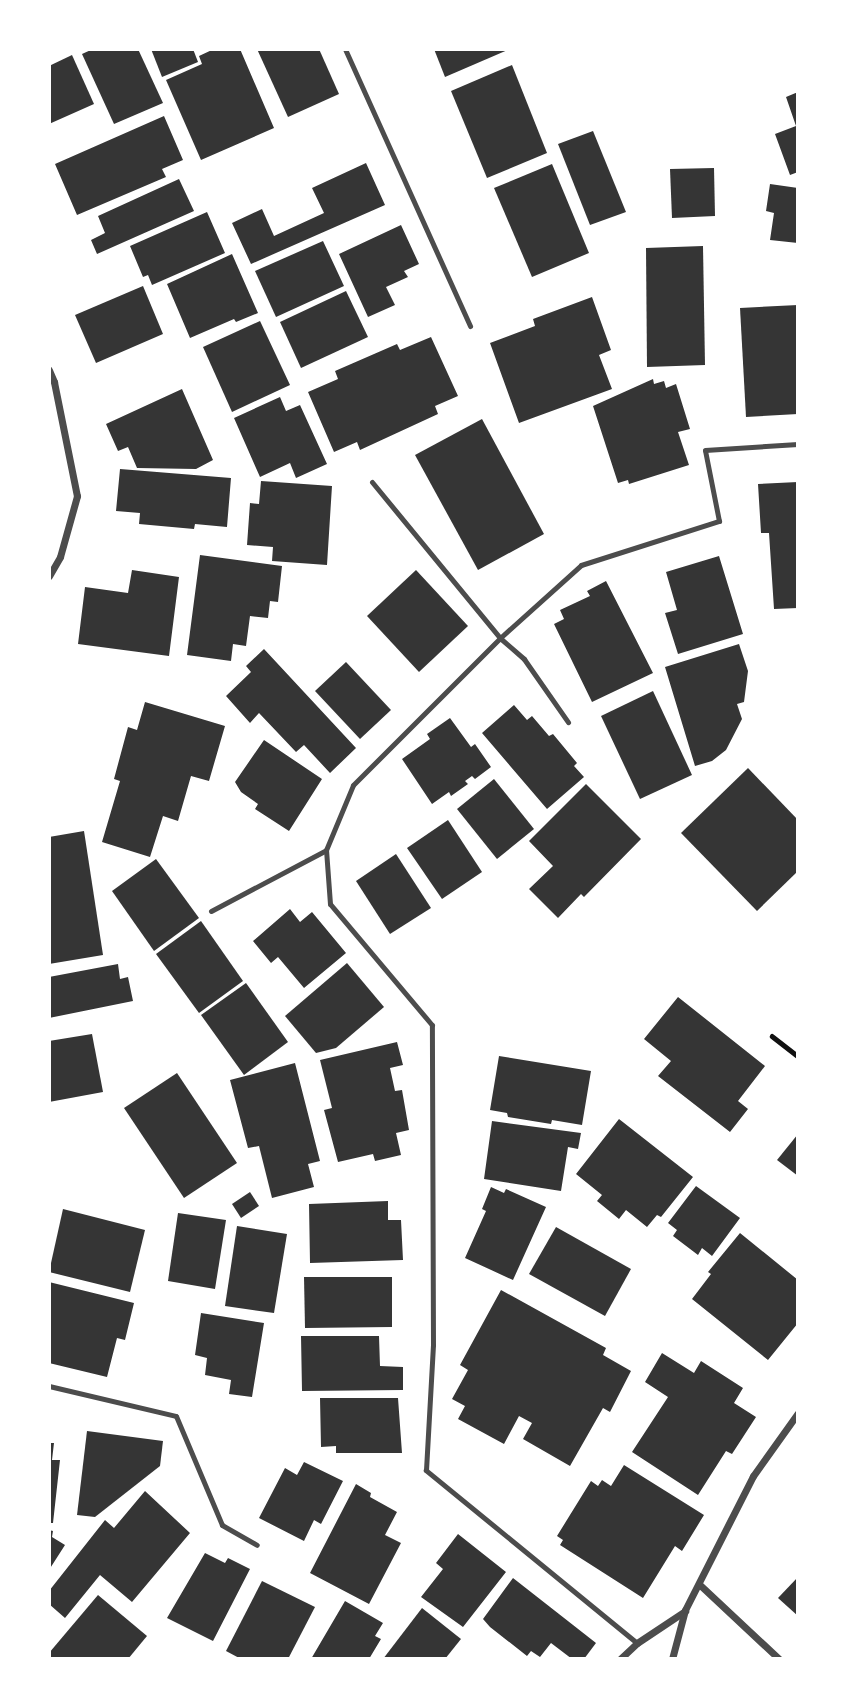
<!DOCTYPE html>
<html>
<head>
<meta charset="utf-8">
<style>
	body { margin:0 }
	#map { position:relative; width:847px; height:1708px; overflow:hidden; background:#fff; font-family:Lato,sans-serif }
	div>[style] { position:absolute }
	.building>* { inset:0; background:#353535 }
	.path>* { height:4.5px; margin:-2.25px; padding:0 2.25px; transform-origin:2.25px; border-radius:2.25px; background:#111 }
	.service>* { height:5px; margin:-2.5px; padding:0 2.5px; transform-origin:2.5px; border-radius:2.5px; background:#4c4c4c }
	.minor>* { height:7px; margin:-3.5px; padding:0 3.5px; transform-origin:3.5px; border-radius:3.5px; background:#4c4c4c }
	span { translate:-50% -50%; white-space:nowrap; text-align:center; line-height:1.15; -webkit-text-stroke:6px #fff; paint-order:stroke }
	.frame { position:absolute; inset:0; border:51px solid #fff; pointer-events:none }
</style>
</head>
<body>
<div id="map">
	<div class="building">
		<div style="clip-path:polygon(93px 49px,138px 49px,163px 103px,114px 124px,82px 54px)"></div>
		<div style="clip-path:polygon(151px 49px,193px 49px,198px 62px,162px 77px)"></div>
		<div style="clip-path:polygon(214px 49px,240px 49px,274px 128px,201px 160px,166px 80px,202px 64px,199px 56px)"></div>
		<div style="clip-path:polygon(257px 49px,319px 49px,339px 94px,288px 117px)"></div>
		<div style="clip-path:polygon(434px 49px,510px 49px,445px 77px)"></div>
		<div style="clip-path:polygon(72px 55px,94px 104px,49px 124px,49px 66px)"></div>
		<div style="clip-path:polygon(512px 65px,547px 153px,487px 178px,451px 91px)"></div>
		<div style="clip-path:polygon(798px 92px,798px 172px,790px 175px,775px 134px,796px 126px,786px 97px)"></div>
		<div style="clip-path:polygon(164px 116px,183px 160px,162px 169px,166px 177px,77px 215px,55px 164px)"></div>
		<div style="clip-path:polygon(593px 131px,626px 212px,590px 225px,558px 144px)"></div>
		<div style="clip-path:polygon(366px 163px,385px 205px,251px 264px,232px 223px,262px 209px,274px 236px,324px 213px,312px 188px)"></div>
		<div style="clip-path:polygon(552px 164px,589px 253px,532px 277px,494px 188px)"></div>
		<div style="clip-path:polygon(714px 168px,715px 216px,672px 218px,670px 169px)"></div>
		<div style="clip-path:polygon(179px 179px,194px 211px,97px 254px,91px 240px,105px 233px,98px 216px)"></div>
		<div style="clip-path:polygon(770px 184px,798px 188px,798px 243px,770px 240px,774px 213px,766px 211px)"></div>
		<div style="clip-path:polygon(207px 212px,225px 253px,152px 285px,148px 275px,143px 277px,130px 246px)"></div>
		<div style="clip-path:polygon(401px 225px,419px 264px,404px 271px,408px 277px,386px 287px,395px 305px,368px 317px,339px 254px)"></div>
		<div style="clip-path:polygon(323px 241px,344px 286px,276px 317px,255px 271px)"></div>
		<div style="clip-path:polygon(703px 246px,705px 365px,647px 367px,646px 248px)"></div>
		<div style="clip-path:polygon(232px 254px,258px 313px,236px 322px,234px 319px,190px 338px,167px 284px)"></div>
		<div style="clip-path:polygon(143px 286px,163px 334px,96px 363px,75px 315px)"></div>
		<div style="clip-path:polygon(346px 291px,368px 337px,301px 368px,280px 322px)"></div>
		<div style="clip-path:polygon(592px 297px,611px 350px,599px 355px,612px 389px,519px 423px,490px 343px,535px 326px,533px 319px)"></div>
		<div style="clip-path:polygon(798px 305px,798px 414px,746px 417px,740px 308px)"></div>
		<div style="clip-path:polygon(260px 321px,290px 385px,232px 412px,203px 347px)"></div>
		<div style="clip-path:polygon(431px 337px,458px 396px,435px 406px,438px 414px,360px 450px,357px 442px,334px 452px,308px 392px,338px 379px,335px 371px,397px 344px,400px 350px)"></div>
		<div style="clip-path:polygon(653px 379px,654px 384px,664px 381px,666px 388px,676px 384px,690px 429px,678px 432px,689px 465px,629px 484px,628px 480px,618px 483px,593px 406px)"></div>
		<div style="clip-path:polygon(182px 389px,213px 460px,196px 469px,137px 468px,128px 447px,118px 451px,106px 424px)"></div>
		<div style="clip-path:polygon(280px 397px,286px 411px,300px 405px,327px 464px,296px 478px,290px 463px,260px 477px,234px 418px)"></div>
		<div style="clip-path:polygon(482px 419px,544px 534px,478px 570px,415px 455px)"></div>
		<div style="clip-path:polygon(120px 469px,231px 478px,227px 527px,195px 524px,194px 529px,139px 524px,140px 513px,116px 511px)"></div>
		<div style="clip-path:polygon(261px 481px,332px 486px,327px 565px,272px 561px,273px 547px,247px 545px,250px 503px,259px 504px)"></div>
		<div style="clip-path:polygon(798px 482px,798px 608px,774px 609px,769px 533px,761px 533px,758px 484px)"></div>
		<div style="clip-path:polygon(200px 555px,282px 566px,278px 602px,270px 601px,268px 618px,250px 616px,246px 646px,233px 644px,231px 661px,187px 655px)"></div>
		<div style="clip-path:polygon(719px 556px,743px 634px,678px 654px,665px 613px,677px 610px,666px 572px)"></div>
		<div style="clip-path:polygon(132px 570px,179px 577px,169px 656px,78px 644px,85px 587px,128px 593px)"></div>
		<div style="clip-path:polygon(416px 570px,468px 626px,419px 672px,367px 616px)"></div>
		<div style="clip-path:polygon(606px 581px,653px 673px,592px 702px,554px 624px,564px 619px,560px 610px,590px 596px,587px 591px)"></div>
		<div style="clip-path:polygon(739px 644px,748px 671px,744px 702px,737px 704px,742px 719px,726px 750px,712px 761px,695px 766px,665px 667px)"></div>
		<div style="clip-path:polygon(264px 649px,356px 748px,330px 773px,304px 745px,296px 752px,259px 713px,250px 723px,226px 696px,251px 672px,246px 666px)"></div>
		<div style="clip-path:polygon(346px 662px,391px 710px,360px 739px,315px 691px)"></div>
		<div style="clip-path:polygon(653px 691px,692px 775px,640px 799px,601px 716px)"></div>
		<div style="clip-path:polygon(145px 702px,225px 726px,209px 781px,191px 776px,178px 821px,163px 816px,150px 857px,102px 842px,120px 781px,114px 779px,128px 727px,137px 730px)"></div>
		<div style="clip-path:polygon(514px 705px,527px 720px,532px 716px,549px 736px,553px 734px,577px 763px,574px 766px,584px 777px,547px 809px,482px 733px)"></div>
		<div style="clip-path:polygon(450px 718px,471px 747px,475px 744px,491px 767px,475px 779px,472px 776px,465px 781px,468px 784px,451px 796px,449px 792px,432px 804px,402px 759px,430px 739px,427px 734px)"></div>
		<div style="clip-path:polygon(264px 740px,322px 779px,289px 831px,255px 809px,258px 804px,241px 792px,235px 782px)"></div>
		<div style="clip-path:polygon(748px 768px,798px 820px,798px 871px,757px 911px,681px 833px)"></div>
		<div style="clip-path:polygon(494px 779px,534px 829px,497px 859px,457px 809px)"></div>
		<div style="clip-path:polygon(586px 784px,641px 839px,584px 897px,581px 894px,558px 918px,529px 889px,553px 866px,529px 841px)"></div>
		<div style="clip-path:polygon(448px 820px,482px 872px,442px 899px,407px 848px)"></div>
		<div style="clip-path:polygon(84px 831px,103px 955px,49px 964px,49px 837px)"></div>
		<div style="clip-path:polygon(396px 854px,431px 908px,390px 934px,356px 881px)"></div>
		<div style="clip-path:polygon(156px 859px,199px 918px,154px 951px,112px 891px)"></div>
		<div style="clip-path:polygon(290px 909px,300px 922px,312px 912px,346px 953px,304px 988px,278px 957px,271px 963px,253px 941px)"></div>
		<div style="clip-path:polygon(201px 921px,243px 981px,199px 1013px,156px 954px)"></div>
		<div style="clip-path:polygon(347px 963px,384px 1007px,336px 1048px,316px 1053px,285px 1016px)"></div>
		<div style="clip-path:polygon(118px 964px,120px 979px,128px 977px,133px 1001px,49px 1018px,49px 977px)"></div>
		<div style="clip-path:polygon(246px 983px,288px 1042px,244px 1075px,201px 1015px)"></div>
		<div style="clip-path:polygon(678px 997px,765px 1066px,738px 1101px,748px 1109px,730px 1132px,658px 1076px,671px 1061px,644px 1039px)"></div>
		<div style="clip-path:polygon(92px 1034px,103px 1092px,49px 1102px,49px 1041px)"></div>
		<div style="clip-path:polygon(397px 1042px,403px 1065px,390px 1068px,395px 1091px,402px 1090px,409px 1130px,396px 1133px,401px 1155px,375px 1161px,373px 1154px,338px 1162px,324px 1110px,332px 1108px,320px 1060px)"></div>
		<div style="clip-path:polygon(499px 1056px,591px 1071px,582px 1125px,552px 1120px,551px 1124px,508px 1117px,507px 1113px,490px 1110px)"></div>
		<div style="clip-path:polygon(295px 1063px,320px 1161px,308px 1164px,314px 1187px,272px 1198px,259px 1146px,248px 1148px,230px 1080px)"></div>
		<div style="clip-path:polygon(177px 1073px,237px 1163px,184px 1198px,124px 1108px)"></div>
		<div style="clip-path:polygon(619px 1119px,693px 1177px,661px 1217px,657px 1215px,647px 1227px,626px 1210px,619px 1219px,597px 1201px,602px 1195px,576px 1174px)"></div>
		<div style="clip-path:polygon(492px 1121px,581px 1133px,578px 1149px,568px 1147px,561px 1191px,484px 1179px)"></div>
		<div style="clip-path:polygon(798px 1134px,798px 1176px,777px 1160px)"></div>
		<div style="clip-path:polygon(696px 1186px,740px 1218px,712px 1256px,702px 1248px,698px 1255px,673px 1236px,677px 1230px,668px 1223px)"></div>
		<div style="clip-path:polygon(491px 1187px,504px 1193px,506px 1189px,546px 1207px,513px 1280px,465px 1258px,486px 1211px,482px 1209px)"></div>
		<div style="clip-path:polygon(250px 1192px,259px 1206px,241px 1218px,232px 1204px)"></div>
		<div style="clip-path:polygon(388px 1201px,388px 1220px,401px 1220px,403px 1260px,310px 1263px,309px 1204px)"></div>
		<div style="clip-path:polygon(63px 1209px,145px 1230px,130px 1292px,49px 1272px)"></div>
		<div style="clip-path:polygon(178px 1213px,226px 1220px,215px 1289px,168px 1281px)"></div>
		<div style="clip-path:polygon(237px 1226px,287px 1234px,274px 1313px,225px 1306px)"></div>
		<div style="clip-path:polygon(556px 1227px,631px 1269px,605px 1316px,529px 1274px)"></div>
		<div style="clip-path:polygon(740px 1233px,798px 1280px,798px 1323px,768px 1360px,692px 1299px,711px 1274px,708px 1272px)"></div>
		<div style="clip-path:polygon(304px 1277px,392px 1277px,392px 1327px,305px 1328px)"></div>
		<div style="clip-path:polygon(49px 1282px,134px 1303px,125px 1340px,117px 1338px,107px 1377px,49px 1363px)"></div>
		<div style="clip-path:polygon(501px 1290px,606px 1348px,603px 1355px,631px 1371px,610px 1412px,603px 1408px,570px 1466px,523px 1439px,532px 1423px,519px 1416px,504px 1444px,458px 1419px,465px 1406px,452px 1399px,468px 1370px,460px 1365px)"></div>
		<div style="clip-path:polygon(201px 1313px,264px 1323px,252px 1397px,229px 1394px,231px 1380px,205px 1375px,207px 1358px,195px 1355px)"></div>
		<div style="clip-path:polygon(301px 1336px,379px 1336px,380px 1366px,403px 1367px,403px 1390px,302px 1391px)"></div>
		<div style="clip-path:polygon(662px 1353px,694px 1373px,701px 1361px,743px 1388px,734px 1403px,756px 1417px,732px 1454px,726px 1451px,698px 1495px,632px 1452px,668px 1397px,645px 1382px)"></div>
		<div style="clip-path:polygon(320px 1398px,398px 1398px,402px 1453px,336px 1453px,336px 1446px,321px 1447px)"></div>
		<div style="clip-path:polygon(87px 1431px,163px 1441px,160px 1466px,95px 1517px,77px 1515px)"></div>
		<div style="clip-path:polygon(49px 1443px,54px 1443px,52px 1460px,60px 1460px,53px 1523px,49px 1523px)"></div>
		<div style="clip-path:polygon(304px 1462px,343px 1481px,321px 1524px,314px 1520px,304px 1541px,259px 1518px,285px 1468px,297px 1475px)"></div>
		<div style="clip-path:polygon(624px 1465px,704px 1515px,682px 1551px,675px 1546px,643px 1598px,560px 1545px,563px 1540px,557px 1536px,591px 1481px,598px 1486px,602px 1480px,611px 1486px)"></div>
		<div style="clip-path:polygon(356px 1484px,371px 1493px,370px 1497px,397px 1512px,385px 1535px,401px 1543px,369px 1604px,310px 1573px)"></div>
		<div style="clip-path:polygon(145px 1491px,190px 1533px,132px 1602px,100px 1575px,65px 1618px,49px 1604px,49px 1591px,105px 1520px,114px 1528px)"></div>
		<div style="clip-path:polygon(49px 1530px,53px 1531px,52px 1537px,65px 1545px,49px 1570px)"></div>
		<div style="clip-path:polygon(458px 1534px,506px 1572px,463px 1627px,421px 1597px,443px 1569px,436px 1563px)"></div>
		<div style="clip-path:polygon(205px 1553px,225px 1563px,228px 1558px,250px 1569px,213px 1641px,167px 1618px)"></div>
		<div style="clip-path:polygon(798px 1577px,798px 1616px,778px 1598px)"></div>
		<div style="clip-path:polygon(513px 1578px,596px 1643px,584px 1659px,572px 1659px,551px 1643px,540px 1657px,531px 1651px,527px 1656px,490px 1627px,483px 1619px)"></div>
		<div style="clip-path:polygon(262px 1581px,315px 1607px,288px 1659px,241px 1659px,226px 1651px)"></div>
		<div style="clip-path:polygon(98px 1595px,147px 1636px,128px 1659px,49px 1659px,49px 1653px)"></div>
		<div style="clip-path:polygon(345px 1601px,383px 1623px,375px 1636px,381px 1639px,369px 1659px,311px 1659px)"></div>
		<div style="clip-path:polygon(422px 1608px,461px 1639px,445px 1659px,383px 1659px)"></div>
	</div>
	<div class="path">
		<div style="left:772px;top:1036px;width:33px;rotate:38deg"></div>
	</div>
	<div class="service">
		<div style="left:345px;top:49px;width:304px;rotate:65.7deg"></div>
		<div style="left:372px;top:482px;width:202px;rotate:50.6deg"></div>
		<div style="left:500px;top:638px;width:32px;rotate:41deg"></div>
		<div style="left:524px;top:659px;width:77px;rotate:55.1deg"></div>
		<div style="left:211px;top:911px;width:130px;rotate:-27.9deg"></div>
		<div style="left:49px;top:1386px;width:130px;rotate:13.3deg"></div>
		<div style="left:176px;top:1416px;width:118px;rotate:67.1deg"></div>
		<div style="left:222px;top:1525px;width:40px;rotate:29.7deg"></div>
		<div style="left:637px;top:1643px;width:273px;rotate:-140.7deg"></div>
		<div style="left:426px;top:1470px;width:125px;rotate:-86.8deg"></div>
		<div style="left:433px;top:1345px;width:320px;rotate:-90.2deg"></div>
		<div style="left:432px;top:1025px;width:158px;rotate:-130.1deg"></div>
		<div style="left:330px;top:904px;width:54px;rotate:-94.2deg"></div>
		<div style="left:326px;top:850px;width:70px;rotate:-67.4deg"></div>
		<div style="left:353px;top:785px;width:208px;rotate:-45deg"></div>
		<div style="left:500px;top:638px;width:109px;rotate:-42deg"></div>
		<div style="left:581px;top:565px;width:145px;rotate:-17.7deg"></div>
		<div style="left:719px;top:521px;width:72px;rotate:-101.2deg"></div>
		<div style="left:705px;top:450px;width:93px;rotate:-3.7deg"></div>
	</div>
	<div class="minor">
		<div style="left:49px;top:370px;width:13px;rotate:67deg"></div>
		<div style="left:54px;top:382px;width:116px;rotate:78.6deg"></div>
		<div style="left:77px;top:496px;width:63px;rotate:105.6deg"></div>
		<div style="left:60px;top:557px;width:22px;rotate:120deg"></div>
		<div style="left:700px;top:1585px;width:108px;rotate:43.1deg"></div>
		<div style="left:620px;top:1659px;width:23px;rotate:-43deg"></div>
		<div style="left:637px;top:1643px;width:58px;rotate:-33.7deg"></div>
		<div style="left:672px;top:1659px;width:51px;rotate:-75.1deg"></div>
		<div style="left:685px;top:1610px;width:150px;rotate:-63.1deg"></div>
		<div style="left:753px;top:1476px;width:77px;rotate:-54.5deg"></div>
	</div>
	<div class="frame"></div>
</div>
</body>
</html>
